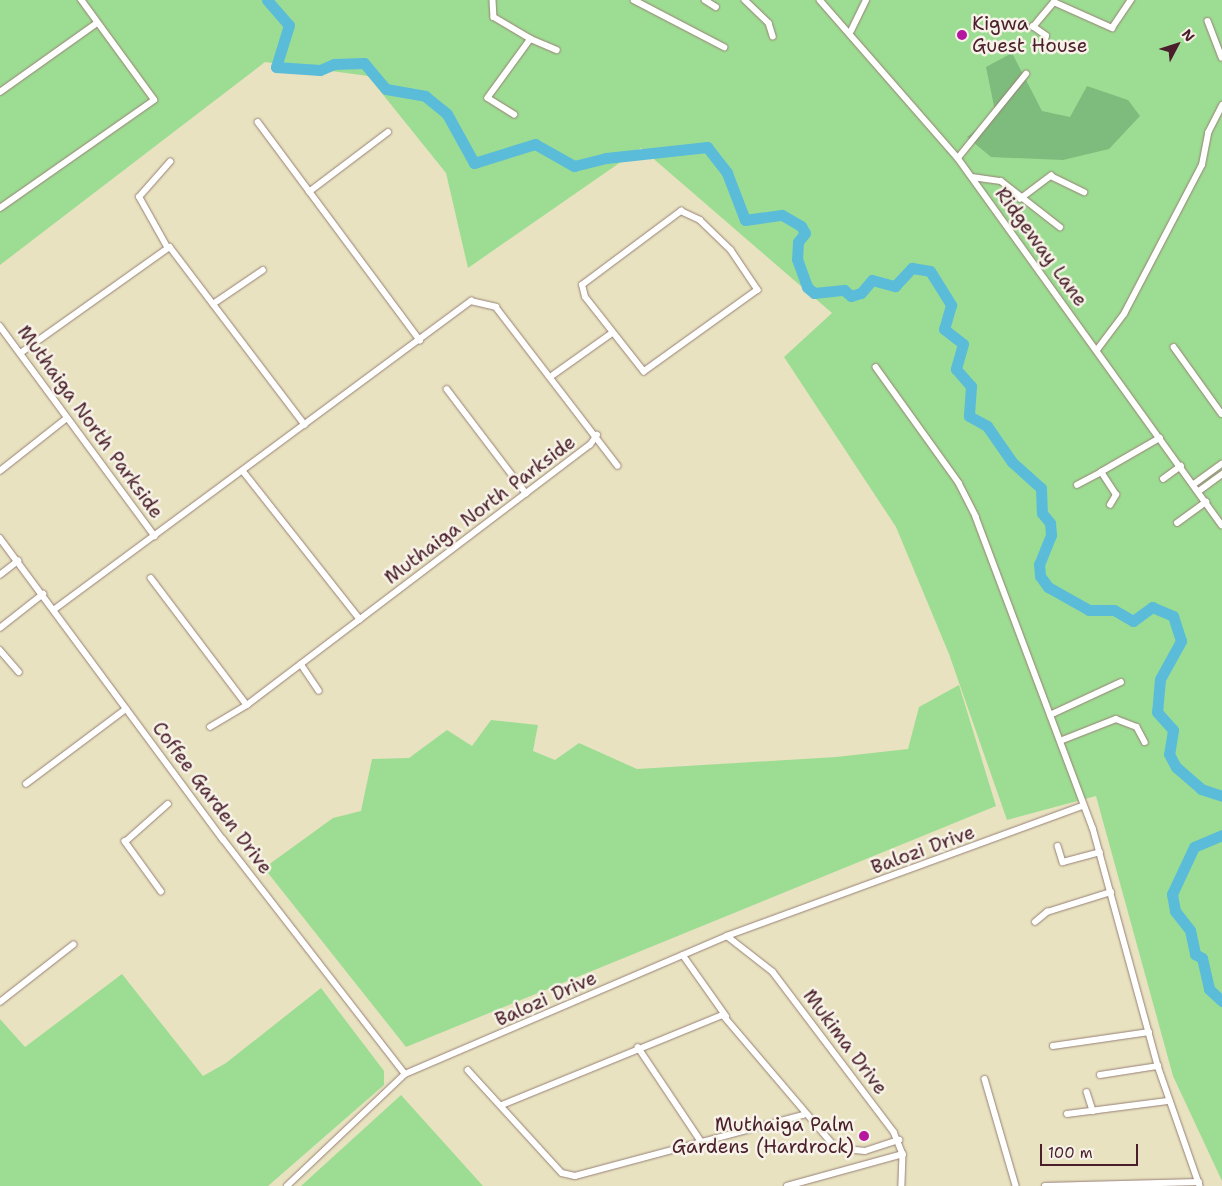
<!DOCTYPE html>
<html>
<head>
<meta charset="utf-8">
<style>
	body { margin:0 }
	#map { position:relative; width:1222px; height:1186px; overflow:hidden; background:#e8e2c0; font-family:"Shantell Sans",sans-serif }
	div>[style] { position:absolute }
	.green>* { inset:0; background:#9ddd93 }
	.forest>* { inset:0; background:#7ebc7d }
	.river>* { height:11px; margin:-5.5px; padding:0 5.5px; transform-origin:5.5px; border-radius:5.5px; background:#5abcd9 }
	.roads { filter:drop-shadow(0 0 1px #998076) drop-shadow(0 0 1px #998076) }
	.street>* { height:5.5px; margin:-2.75px; padding:0 2.75px; transform-origin:2.75px; border-radius:2.75px; background:#fff }
	.dots>* { width:14px; height:14px; translate:-50% -50%; box-sizing:border-box; border:2px solid #f7f3e8; border-radius:50% }
	span { translate:-50% -50%; white-space:nowrap; text-align:center; line-height:1.15; -webkit-text-stroke:5px #f7f3e8; paint-order:stroke }
	.poi-label { font-size:19px; color:#4a1f2b }
	.left { translate:0 -50%; text-align:left }
	.right { translate:-100% -50%; text-align:right }
	.street-label { font-size:19px; color:#4a1f2b }
	.north { position:absolute; left:1152px; top:20px; width:50px; height:50px; -webkit-text-stroke:4px #f7f3e8; paint-order:stroke; rotate:50deg; font-size:14px; font-weight:700; line-height:20px; text-align:center; color:#4a1f2b }
	.north::after { content:''; display:block; margin:auto; width:18px; height:22px; background:#4a1f2b; clip-path:polygon(50% 0,100% 100%,50% 72%,0 100%) }
	.scale { position:absolute; left:1040px; top:1144px; width:98px; height:22px; box-sizing:border-box; border:2px solid #4a1f2b; border-top:0; padding-left:6px; font-size:15px; line-height:18px; white-space:nowrap; color:#4a1f2b; -webkit-text-stroke:4px #f7f3e8; paint-order:stroke }
</style>
</head>
<body>
<div id="map">
	<div class="green">
		<div style="clip-path:polygon(0 0,1222px 0,1222px 1181px,1173px 1076px,1096px 796px,1007px 820px,949px 654px,896px 527px,784px 357px,832px 313px,641px 148px,468px 268px,446px 173px,368px 76px,265px 62px,0 265px)"></div>
		<div style="clip-path:polygon(959px 685px,996px 806px,406px 1047px,264px 868px,333px 818px,361px 811px,372px 759px,409px 758px,447px 730px,472px 746px,491px 720px,538px 725px,533px 751px,555px 760px,579px 743px,637px 769px,836px 757px,908px 749px,919px 707px)"></div>
		<div style="clip-path:polygon(122px 974px,203px 1076px,226px 1063px,321px 988px,384px 1071px,384px 1085px,268px 1186px,0 1186px,0 1019px,25px 1047px)"></div>
		<div style="clip-path:polygon(401px 1095px,483px 1186px,301px 1186px)"></div>
	</div>
	<div class="forest">
		<div style="clip-path:polygon(1012px 53px,1042px 111px,1070px 117px,1087px 86px,1128px 100px,1140px 116px,1109px 149px,1063px 160px,991px 157px,967px 137px,996px 116px,986px 67px)"></div>
	</div>
	<div class="river">
		<div style="left:267px;top:0;width:33px;rotate:49deg"></div>
		<div style="left:289px;top:25px;width:44px;rotate:107.2deg"></div>
		<div style="left:276px;top:67px;width:44px;rotate:3.9deg"></div>
		<div style="left:320px;top:70px;width:15px;rotate:-23deg"></div>
		<div style="left:334px;top:64px;width:30px;rotate:-2deg"></div>
		<div style="left:364px;top:63px;width:34px;rotate:50deg"></div>
		<div style="left:386px;top:89px;width:40px;rotate:10deg"></div>
		<div style="left:425px;top:96px;width:28px;rotate:39deg"></div>
		<div style="left:447px;top:114px;width:56px;rotate:61.1deg"></div>
		<div style="left:474px;top:163px;width:64px;rotate:-17.3deg"></div>
		<div style="left:535px;top:144px;width:45px;rotate:29.4deg"></div>
		<div style="left:574px;top:166px;width:33px;rotate:-14deg"></div>
		<div style="left:606px;top:158px;width:102px;rotate:-6.2deg"></div>
		<div style="left:707px;top:147px;width:33px;rotate:52deg"></div>
		<div style="left:727px;top:173px;width:50px;rotate:69deg"></div>
		<div style="left:745px;top:220px;width:37px;rotate:-8deg"></div>
		<div style="left:782px;top:215px;width:22px;rotate:30deg"></div>
		<div style="left:801px;top:226px;width:8px;rotate:60deg"></div>
		<div style="left:805px;top:233px;width:11px;rotate:128deg"></div>
		<div style="left:798px;top:242px;width:17px;rotate:93deg"></div>
		<div style="left:797px;top:259px;width:30px;rotate:70deg"></div>
		<div style="left:807px;top:287px;width:9px;rotate:41deg"></div>
		<div style="left:814px;top:293px;width:30px;rotate:-6deg"></div>
		<div style="left:844px;top:290px;width:9px;rotate:41deg"></div>
		<div style="left:851px;top:296px;width:10px;rotate:-17deg"></div>
		<div style="left:861px;top:293px;width:17px;rotate:-50deg"></div>
		<div style="left:872px;top:280px;width:24px;rotate:15deg"></div>
		<div style="left:895px;top:286px;width:25px;rotate:-47deg"></div>
		<div style="left:912px;top:268px;width:18px;rotate:9deg"></div>
		<div style="left:930px;top:271px;width:40px;rotate:58deg"></div>
		<div style="left:951px;top:305px;width:25px;rotate:106deg"></div>
		<div style="left:944px;top:329px;width:24px;rotate:38deg"></div>
		<div style="left:963px;top:344px;width:26px;rotate:106deg"></div>
		<div style="left:956px;top:369px;width:23px;rotate:49deg"></div>
		<div style="left:971px;top:386px;width:30px;rotate:94deg"></div>
		<div style="left:969px;top:416px;width:21px;rotate:29deg"></div>
		<div style="left:987px;top:426px;width:44px;rotate:55.2deg"></div>
		<div style="left:1012px;top:462px;width:39px;rotate:42deg"></div>
		<div style="left:1041px;top:488px;width:25px;rotate:88deg"></div>
		<div style="left:1042px;top:513px;width:13px;rotate:51deg"></div>
		<div style="left:1050px;top:523px;width:12px;rotate:85deg"></div>
		<div style="left:1051px;top:535px;width:31px;rotate:112deg"></div>
		<div style="left:1039px;top:564px;width:12px;rotate:85deg"></div>
		<div style="left:1040px;top:576px;width:14px;rotate:54deg"></div>
		<div style="left:1048px;top:587px;width:47px;rotate:29.3deg"></div>
		<div style="left:1089px;top:610px;width:25px"></div>
		<div style="left:1114px;top:610px;width:22px;rotate:30deg"></div>
		<div style="left:1133px;top:621px;width:24px;rotate:-36deg"></div>
		<div style="left:1152px;top:607px;width:23px;rotate:23deg"></div>
		<div style="left:1173px;top:616px;width:26px;rotate:72deg"></div>
		<div style="left:1181px;top:641px;width:43px;rotate:118.9deg"></div>
		<div style="left:1160px;top:679px;width:33px;rotate:95deg"></div>
		<div style="left:1157px;top:712px;width:24px;rotate:48deg"></div>
		<div style="left:1173px;top:730px;width:24px;rotate:99deg"></div>
		<div style="left:1169px;top:754px;width:15px;rotate:62deg"></div>
		<div style="left:1176px;top:767px;width:33px;rotate:41deg"></div>
		<div style="left:1201px;top:789px;width:22px;rotate:18deg"></div>
		<div style="left:1222px;top:835px;width:30px;rotate:157deg"></div>
		<div style="left:1194px;top:847px;width:52px;rotate:115.1deg"></div>
		<div style="left:1172px;top:894px;width:17px;rotate:80deg"></div>
		<div style="left:1175px;top:911px;width:24px;rotate:52deg"></div>
		<div style="left:1190px;top:930px;width:25px;rotate:78deg"></div>
		<div style="left:1195px;top:954px;width:8px;rotate:30deg"></div>
		<div style="left:1202px;top:958px;width:32px;rotate:77deg"></div>
		<div style="left:1209px;top:989px;width:18px;rotate:43deg"></div>
	</div>
	<div class="roads">
		<div class="street">
			<div style="left:493px;top:0;width:17px;rotate:87deg"></div>
			<div style="left:494px;top:17px;width:43px;rotate:30.7deg"></div>
			<div style="left:531px;top:39px;width:73px;rotate:126.1deg"></div>
			<div style="left:488px;top:98px;width:31px;rotate:32deg"></div>
			<div style="left:634px;top:0;width:102px;rotate:27.6deg"></div>
			<div style="left:705px;top:0;width:13px;rotate:32deg"></div>
			<div style="left:745px;top:0;width:33px;rotate:44deg"></div>
			<div style="left:769px;top:23px;width:14px;rotate:73deg"></div>
			<div style="left:820px;top:0;width:210px;rotate:48.9deg"></div>
			<div style="left:958px;top:158px;width:452px;rotate:54.3deg"></div>
			<div style="left:1208px;top:21px;width:39px;rotate:69deg"></div>
			<div style="left:851px;top:31px;width:34px;rotate:-64deg"></div>
			<div style="left:531px;top:39px;width:28px;rotate:23deg"></div>
			<div style="left:1044px;top:44px;width:8px;rotate:-76deg"></div>
			<div style="left:1046px;top:36px;width:16px;rotate:-145deg"></div>
			<div style="left:1033px;top:27px;width:33px;rotate:-50deg"></div>
			<div style="left:1054px;top:2px;width:64px;rotate:24.1deg"></div>
			<div style="left:1112px;top:28px;width:34px;rotate:-56deg"></div>
			<div style="left:0;top:92px;width:119px;rotate:-35.4deg"></div>
			<div style="left:258px;top:122px;width:272px;rotate:53.4deg"></div>
			<div style="left:958px;top:158px;width:108px;rotate:-51deg"></div>
			<div style="left:972px;top:177px;width:29px;rotate:8deg"></div>
			<div style="left:1001px;top:181px;width:75px;rotate:37.9deg"></div>
			<div style="left:309px;top:192px;width:99px;rotate:-37.2deg"></div>
			<div style="left:1020px;top:199px;width:39px;rotate:-37deg"></div>
			<div style="left:1051px;top:176px;width:37px;rotate:26deg"></div>
			<div style="left:0;top:208px;width:188px;rotate:-35deg"></div>
			<div style="left:154px;top:100px;width:124px;rotate:-126.1deg"></div>
			<div style="left:681px;top:211px;width:21px;rotate:25deg"></div>
			<div style="left:700px;top:220px;width:43px;rotate:44.1deg"></div>
			<div style="left:731px;top:250px;width:48px;rotate:56deg"></div>
			<div style="left:758px;top:290px;width:140px;rotate:144.3deg"></div>
			<div style="left:644px;top:372px;width:95px;rotate:-128.2deg"></div>
			<div style="left:585px;top:297px;width:12px;rotate:-104deg"></div>
			<div style="left:582px;top:285px;width:124px;rotate:-36.8deg"></div>
			<div style="left:167px;top:247px;width:57px;rotate:-119.2deg"></div>
			<div style="left:139px;top:197px;width:47px;rotate:-48.5deg"></div>
			<div style="left:213px;top:304px;width:60px;rotate:-34.2deg"></div>
			<div style="left:0;top:326px;width:261px;rotate:53.6deg"></div>
			<div style="left:1174px;top:347px;width:82px;rotate:54.4deg"></div>
			<div style="left:1097px;top:350px;width:45px;rotate:-53.1deg"></div>
			<div style="left:1124px;top:314px;width:168px;rotate:-62.4deg"></div>
			<div style="left:1202px;top:165px;width:33px;rotate:-79deg"></div>
			<div style="left:1208px;top:133px;width:31px;rotate:-63deg"></div>
			<div style="left:22px;top:352px;width:181px;rotate:-35.4deg"></div>
			<div style="left:170px;top:247px;width:223px;rotate:52.8deg"></div>
			<div style="left:876px;top:367px;width:143px;rotate:54.4deg"></div>
			<div style="left:959px;top:483px;width:38px;rotate:63deg"></div>
			<div style="left:976px;top:517px;width:332px;rotate:69.4deg"></div>
			<div style="left:1093px;top:828px;width:247px;rotate:74.7deg"></div>
			<div style="left:1158px;top:1066px;width:127px;rotate:70.7deg"></div>
			<div style="left:553px;top:375px;width:72px;rotate:-35.4deg"></div>
			<div style="left:447px;top:389px;width:131px;rotate:52.8deg"></div>
			<div style="left:0;top:471px;width:85px;rotate:-38.3deg"></div>
			<div style="left:243px;top:471px;width:189px;rotate:51.7deg"></div>
			<div style="left:1163px;top:479px;width:22px;rotate:-36deg"></div>
			<div style="left:1194px;top:484px;width:34px;rotate:-36deg"></div>
			<div style="left:1077px;top:485px;width:27px;rotate:-28deg"></div>
			<div style="left:1199px;top:491px;width:29px;rotate:-36deg"></div>
			<div style="left:1110px;top:505px;width:12px;rotate:-59deg"></div>
			<div style="left:1116px;top:495px;width:27px;rotate:-123deg"></div>
			<div style="left:1101px;top:472px;width:68px;rotate:-30deg"></div>
			<div style="left:1177px;top:523px;width:36px;rotate:-36deg"></div>
			<div style="left:0;top:538px;width:375px;rotate:53.5deg"></div>
			<div style="left:223px;top:839px;width:297px;rotate:52.2deg"></div>
			<div style="left:0;top:575px;width:23px;rotate:-38deg"></div>
			<div style="left:151px;top:578px;width:159px;rotate:52.9deg"></div>
			<div style="left:55px;top:609px;width:518px;rotate:-36.52deg"></div>
			<div style="left:471px;top:301px;width:26px;rotate:13deg"></div>
			<div style="left:496px;top:307px;width:200px;rotate:52.5deg"></div>
			<div style="left:0;top:628px;width:55px;rotate:-38.3deg"></div>
			<div style="left:0;top:650px;width:29px;rotate:49deg"></div>
			<div style="left:301px;top:664px;width:32px;rotate:56deg"></div>
			<div style="left:1050px;top:715px;width:78px;rotate:-24.9deg"></div>
			<div style="left:210px;top:727px;width:43px;rotate:-30.7deg"></div>
			<div style="left:247px;top:705px;width:430px;rotate:-37.2deg"></div>
			<div style="left:590px;top:445px;width:12px;rotate:-55deg"></div>
			<div style="left:1060px;top:741px;width:60px;rotate:-21.4deg"></div>
			<div style="left:1116px;top:719px;width:22px;rotate:21deg"></div>
			<div style="left:1137px;top:727px;width:17px;rotate:62deg"></div>
			<div style="left:26px;top:784px;width:125px;rotate:-36.9deg"></div>
			<div style="left:1058px;top:846px;width:17px;rotate:73deg"></div>
			<div style="left:1063px;top:862px;width:38px;rotate:-15deg"></div>
			<div style="left:161px;top:892px;width:62px;rotate:-125.8deg"></div>
			<div style="left:125px;top:842px;width:57px;rotate:-41.5deg"></div>
			<div style="left:1035px;top:922px;width:16px;rotate:-40deg"></div>
			<div style="left:1047px;top:912px;width:67px;rotate:-17.4deg"></div>
			<div style="left:727px;top:936px;width:58px;rotate:38deg"></div>
			<div style="left:773px;top:972px;width:201px;rotate:52.9deg"></div>
			<div style="left:894px;top:1132px;width:24px;rotate:68deg"></div>
			<div style="left:903px;top:1154px;width:32px;rotate:92deg"></div>
			<div style="left:683px;top:955px;width:75px;rotate:54.8deg"></div>
			<div style="left:0;top:1002px;width:93px;rotate:-38deg"></div>
			<div style="left:1053px;top:1046px;width:97px;rotate:-8.3deg"></div>
			<div style="left:638px;top:1047px;width:113px;rotate:56.2deg"></div>
			<div style="left:468px;top:1070px;width:139px;rotate:47.6deg"></div>
			<div style="left:562px;top:1173px;width:13px;rotate:13deg"></div>
			<div style="left:575px;top:1176px;width:236px;rotate:-15deg"></div>
			<div style="left:1100px;top:1075px;width:59px;rotate:-8.8deg"></div>
			<div style="left:985px;top:1079px;width:111px;rotate:73.8deg"></div>
			<div style="left:1087px;top:1092px;width:20px;rotate:72deg"></div>
			<div style="left:502px;top:1105px;width:239px;rotate:-22.2deg"></div>
			<div style="left:723px;top:1015px;width:175px;rotate:49.6deg"></div>
			<div style="left:836px;top:1148px;width:29px;rotate:6deg"></div>
			<div style="left:865px;top:1151px;width:36px;rotate:-18deg"></div>
			<div style="left:1067px;top:1114px;width:103px;rotate:-7.3deg"></div>
			<div style="left:287px;top:1186px;width:163px;rotate:-43.5deg"></div>
			<div style="left:405px;top:1074px;width:350px;rotate:-23.2deg"></div>
			<div style="left:727px;top:936px;width:379px;rotate:-20.1deg"></div>
			<div style="left:787px;top:1186px;width:120px;rotate:-15.4deg"></div>
			<div style="left:1045px;top:1186px;width:154px;rotate:-1.5deg"></div>
		</div>
	</div>
	<div class="dots">
		<div style="left:962px;top:35px;background:#b5179e"></div>
		<div style="left:864px;top:1136px;background:#b5179e"></div>
	</div>
	<div class="poi-label">
		<span class="left" style="left:972px;top:35px">Kigwa<br>Guest House</span>
		<span class="right" style="left:854px;top:1136px">Muthaiga Palm<br>Gardens (Hardrock)</span>
	</div>
	<div class="street-label">
		<span style="left:1041px;top:247px;rotate:54deg">Ridgeway Lane</span>
		<span style="left:90px;top:422px;rotate:54deg">Muthaiga North Parkside</span>
		<span style="left:480px;top:510px;rotate:-37deg">Muthaiga North Parkside</span>
		<span style="left:212px;top:798px;rotate:53deg">Coffee Garden Drive</span>
		<span style="left:923px;top:850px;rotate:-20deg">Balozi Drive</span>
		<span style="left:546px;top:999px;rotate:-24deg">Balozi Drive</span>
		<span style="left:845px;top:1042px;rotate:53deg">Mukima Drive</span>
	</div>
	<div class="north">N</div>
	<div class="scale">100 m</div>
</div>
</body>
</html>
